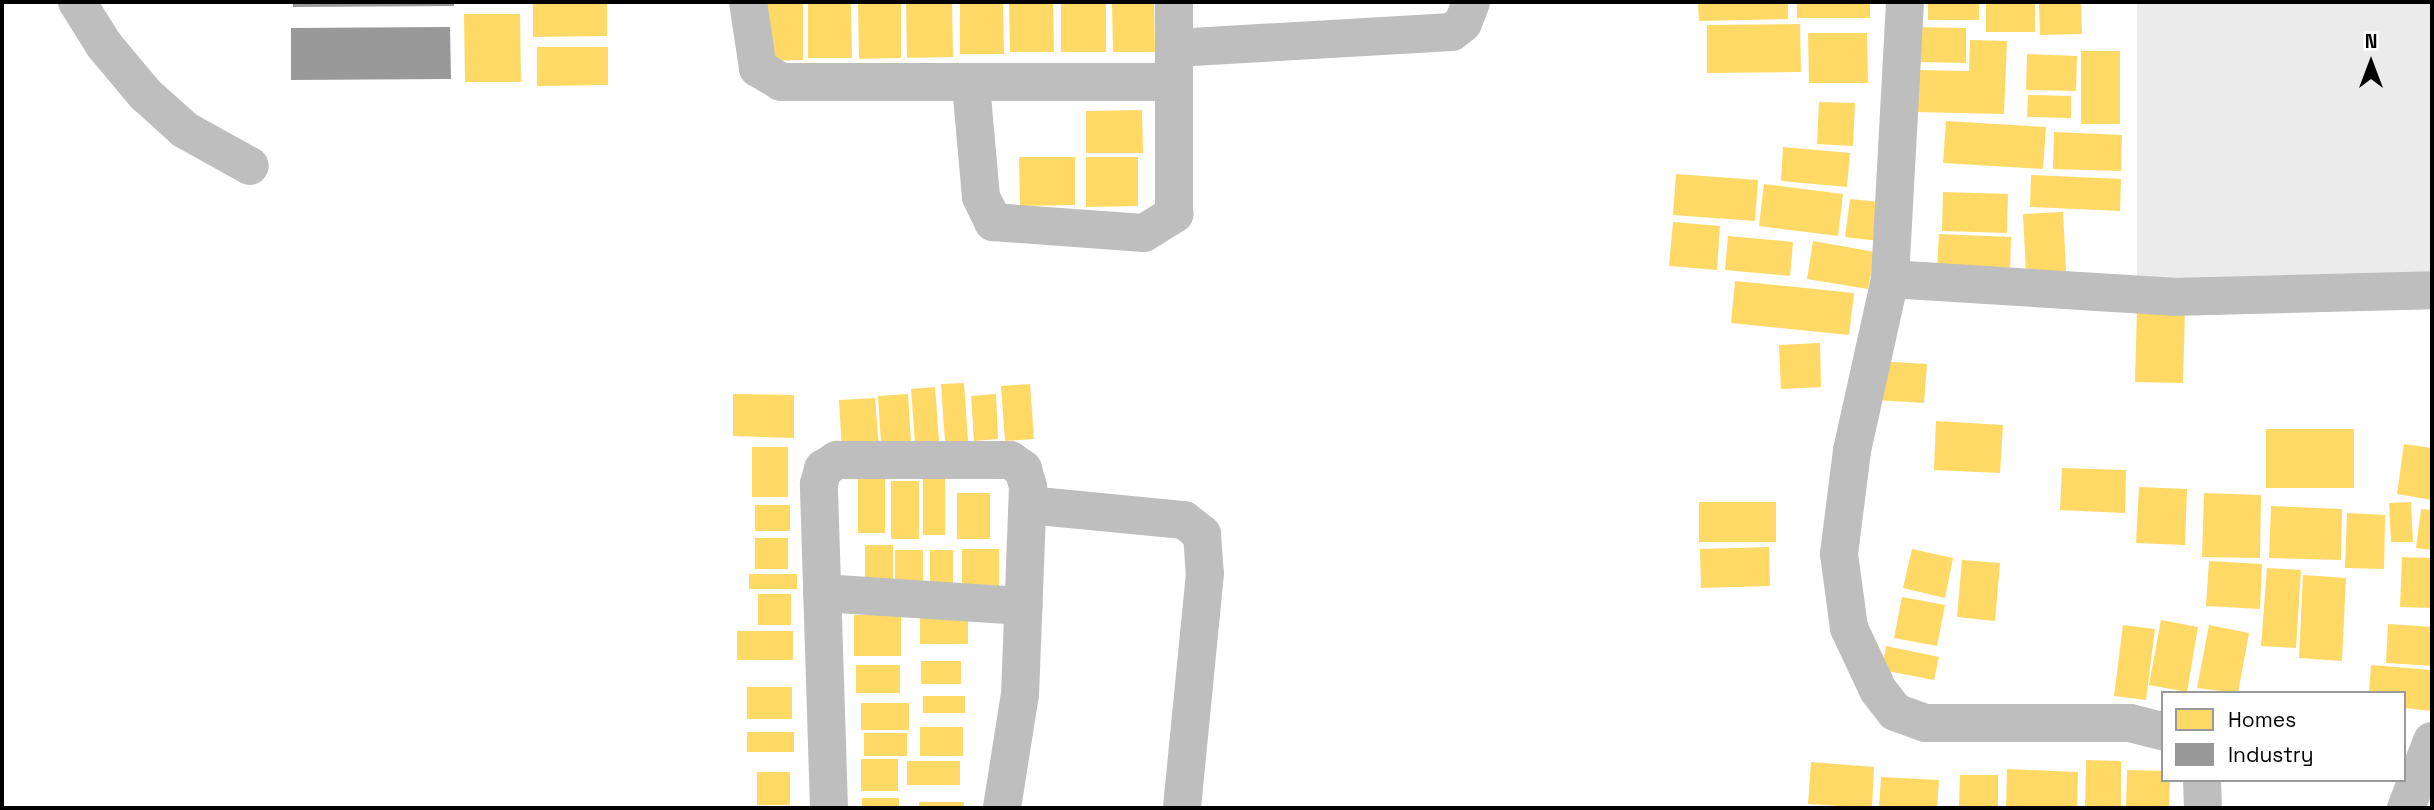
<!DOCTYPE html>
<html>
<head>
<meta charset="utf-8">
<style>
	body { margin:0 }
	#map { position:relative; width:2434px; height:810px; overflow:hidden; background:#fff; font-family:"Space Grotesk",sans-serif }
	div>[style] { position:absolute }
	.green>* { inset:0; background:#ebebeb }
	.homes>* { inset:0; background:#ffd966 }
	.industry>* { inset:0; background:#999 }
	.minor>* { height:38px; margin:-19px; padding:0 19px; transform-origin:19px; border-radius:19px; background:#bebebe }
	span { translate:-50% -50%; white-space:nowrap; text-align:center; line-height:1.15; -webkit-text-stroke:7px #fff; paint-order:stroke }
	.frame { position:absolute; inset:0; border:4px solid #000; pointer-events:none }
	.legend { position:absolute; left:2161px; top:691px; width:245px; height:91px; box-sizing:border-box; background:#fff; border:2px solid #999; margin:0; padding:9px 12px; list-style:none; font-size:21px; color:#000 }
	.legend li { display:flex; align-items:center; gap:14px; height:35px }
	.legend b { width:35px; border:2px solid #999 }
	.north { position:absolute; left:2336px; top:28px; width:70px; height:70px; -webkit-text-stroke:5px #fff; paint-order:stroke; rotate:0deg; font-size:19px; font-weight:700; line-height:28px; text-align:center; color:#000 }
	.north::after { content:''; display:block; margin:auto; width:24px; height:32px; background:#000; clip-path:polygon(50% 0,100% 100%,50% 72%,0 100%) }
</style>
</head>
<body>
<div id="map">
	<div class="green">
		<div style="clip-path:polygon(2137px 2px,2432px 2px,2432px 277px,2137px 290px)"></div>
	</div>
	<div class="homes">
		<div style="clip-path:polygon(533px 2px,607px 2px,607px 36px,533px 37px)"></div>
		<div style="clip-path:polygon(756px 2px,803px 2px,803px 60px,757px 61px)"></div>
		<div style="clip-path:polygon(808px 2px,851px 2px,852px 58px,808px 58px)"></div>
		<div style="clip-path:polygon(858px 2px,901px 2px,901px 58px,859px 59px)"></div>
		<div style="clip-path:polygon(906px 2px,952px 2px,953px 57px,907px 58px)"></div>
		<div style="clip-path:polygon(960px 2px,1003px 2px,1004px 54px,960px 54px)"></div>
		<div style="clip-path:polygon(1009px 2px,1053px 2px,1054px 52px,1010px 52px)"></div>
		<div style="clip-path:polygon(1061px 2px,1106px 2px,1106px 52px,1061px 52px)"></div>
		<div style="clip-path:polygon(1112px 2px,1154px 2px,1155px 52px,1113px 52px)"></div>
		<div style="clip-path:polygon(1698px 2px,1788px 2px,1788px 19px,1699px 21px)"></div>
		<div style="clip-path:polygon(1797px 2px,1870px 2px,1870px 18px,1797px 18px)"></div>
		<div style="clip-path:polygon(1928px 2px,1979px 2px,1979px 20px,1928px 20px)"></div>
		<div style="clip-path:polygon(1986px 2px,2035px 2px,2035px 32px,1986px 32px)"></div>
		<div style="clip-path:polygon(2039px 2px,2081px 2px,2082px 34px,2040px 35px)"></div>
		<div style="clip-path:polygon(464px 14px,520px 14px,521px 82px,465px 82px)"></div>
		<div style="clip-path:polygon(1800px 24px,1801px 72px,1707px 73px,1707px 25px)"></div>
		<div style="clip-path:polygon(1917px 27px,1966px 28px,1966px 63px,1916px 62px)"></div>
		<div style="clip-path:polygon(1808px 33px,1867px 33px,1868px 83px,1809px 83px)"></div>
		<div style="clip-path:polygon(1970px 40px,2007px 41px,2004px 114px,1914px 112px,1915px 70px,1969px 71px)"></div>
		<div style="clip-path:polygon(537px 47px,608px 47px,608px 85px,537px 86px)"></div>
		<div style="clip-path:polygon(2081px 51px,2120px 51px,2120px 124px,2081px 124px)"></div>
		<div style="clip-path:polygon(2027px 54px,2077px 56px,2076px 91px,2026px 90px)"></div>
		<div style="clip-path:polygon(2028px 95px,2071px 96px,2071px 118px,2027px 117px)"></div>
		<div style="clip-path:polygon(1819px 102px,1855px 103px,1853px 146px,1817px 144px)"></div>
		<div style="clip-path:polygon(1142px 110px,1143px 153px,1086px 153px,1086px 111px)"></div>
		<div style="clip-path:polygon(1946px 121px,2046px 127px,2043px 169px,1943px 163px)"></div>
		<div style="clip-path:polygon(2054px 132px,2122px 135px,2121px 171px,2053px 169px)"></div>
		<div style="clip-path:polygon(1783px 147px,1850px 153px,1847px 187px,1781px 181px)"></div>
		<div style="clip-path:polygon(1019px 157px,1075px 157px,1075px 205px,1020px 206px)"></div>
		<div style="clip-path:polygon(1086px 157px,1138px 157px,1138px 206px,1086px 207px)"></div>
		<div style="clip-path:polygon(1676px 174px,1758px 180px,1755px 221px,1673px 215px)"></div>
		<div style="clip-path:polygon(2031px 175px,2121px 179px,2120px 211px,2030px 207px)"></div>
		<div style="clip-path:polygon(1764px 184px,1843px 194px,1838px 236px,1759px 226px)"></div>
		<div style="clip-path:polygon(1943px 192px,2008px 194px,2007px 233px,1942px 231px)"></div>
		<div style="clip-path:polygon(1850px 199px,1891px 203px,1886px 242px,1845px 237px)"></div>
		<div style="clip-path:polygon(2063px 212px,2066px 271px,2026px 273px,2023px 214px)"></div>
		<div style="clip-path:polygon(1673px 222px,1720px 226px,1717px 270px,1669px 266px)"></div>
		<div style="clip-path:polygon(1939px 234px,2011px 237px,2010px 273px,1937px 271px)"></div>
		<div style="clip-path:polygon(1728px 236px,1793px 242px,1790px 276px,1725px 270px)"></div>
		<div style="clip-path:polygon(1813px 241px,1875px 252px,1868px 289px,1807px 279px)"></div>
		<div style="clip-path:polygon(1735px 281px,1854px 293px,1849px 335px,1731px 323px)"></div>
		<div style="clip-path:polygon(2137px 308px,2185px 309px,2183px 383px,2135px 382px)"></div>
		<div style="clip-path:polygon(1820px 343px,1821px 387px,1781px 389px,1779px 345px)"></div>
		<div style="clip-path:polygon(1878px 361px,1927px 364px,1924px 403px,1875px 400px)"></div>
		<div style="clip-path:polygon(964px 383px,968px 441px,945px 442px,941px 384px)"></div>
		<div style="clip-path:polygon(1030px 384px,1034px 439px,1005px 441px,1001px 386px)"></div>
		<div style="clip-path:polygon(935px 387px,939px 441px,915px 442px,911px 389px)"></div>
		<div style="clip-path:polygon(733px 394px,794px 395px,794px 438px,733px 436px)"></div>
		<div style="clip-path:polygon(908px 394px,911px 442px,881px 444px,878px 396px)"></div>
		<div style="clip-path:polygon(996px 394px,998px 439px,974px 441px,971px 396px)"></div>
		<div style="clip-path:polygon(875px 398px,879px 449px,842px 451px,839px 400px)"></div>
		<div style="clip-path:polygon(1936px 421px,2003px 425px,2000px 473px,1934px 470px)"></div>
		<div style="clip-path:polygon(2266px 429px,2354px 429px,2354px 488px,2266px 488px)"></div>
		<div style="clip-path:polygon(2404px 444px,2432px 448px,2432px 500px,2397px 494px)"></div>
		<div style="clip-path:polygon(752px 447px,788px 447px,788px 497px,752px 497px)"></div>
		<div style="clip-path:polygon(2062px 468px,2126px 470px,2125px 513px,2060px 510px)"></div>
		<div style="clip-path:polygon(858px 475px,885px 475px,885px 533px,858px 533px)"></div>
		<div style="clip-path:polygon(923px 478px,945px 478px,945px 535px,923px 535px)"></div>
		<div style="clip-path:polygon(891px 481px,919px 481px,919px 539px,891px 539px)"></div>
		<div style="clip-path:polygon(2139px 487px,2187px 489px,2185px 545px,2136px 543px)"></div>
		<div style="clip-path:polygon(957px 493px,990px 493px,990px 539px,957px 539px)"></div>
		<div style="clip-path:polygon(2204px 493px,2261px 495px,2260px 558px,2202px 557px)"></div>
		<div style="clip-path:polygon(1699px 502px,1776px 502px,1776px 542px,1699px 542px)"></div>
		<div style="clip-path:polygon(2411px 502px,2413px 542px,2391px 542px,2389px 503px)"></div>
		<div style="clip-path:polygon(755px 505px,790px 505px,790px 531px,755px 531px)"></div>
		<div style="clip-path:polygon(2271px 506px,2342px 509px,2341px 560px,2269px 558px)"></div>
		<div style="clip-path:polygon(2421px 509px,2432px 510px,2432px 550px,2416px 548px)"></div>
		<div style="clip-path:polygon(2347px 513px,2385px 515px,2384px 569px,2345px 568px)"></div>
		<div style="clip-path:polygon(755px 538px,788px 538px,788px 569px,755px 569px)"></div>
		<div style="clip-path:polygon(865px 545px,893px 545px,893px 584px,865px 584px)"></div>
		<div style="clip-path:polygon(1769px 547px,1770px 586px,1701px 588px,1700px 549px)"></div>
		<div style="clip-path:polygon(962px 549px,999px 549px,999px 587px,962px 587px)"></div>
		<div style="clip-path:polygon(1912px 549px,1953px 558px,1945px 598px,1903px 588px)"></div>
		<div style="clip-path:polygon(895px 550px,923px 550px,923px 582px,895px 582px)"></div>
		<div style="clip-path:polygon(930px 550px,953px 550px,953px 583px,930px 583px)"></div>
		<div style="clip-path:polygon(2402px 557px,2432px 558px,2432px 608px,2400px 607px)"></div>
		<div style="clip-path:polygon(1962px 560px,2000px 563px,1995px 621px,1957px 617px)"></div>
		<div style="clip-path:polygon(2209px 561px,2262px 564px,2260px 609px,2206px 606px)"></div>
		<div style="clip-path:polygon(2267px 568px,2301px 570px,2296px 648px,2261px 646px)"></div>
		<div style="clip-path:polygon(749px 574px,797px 574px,797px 589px,749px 589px)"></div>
		<div style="clip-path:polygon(2303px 575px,2346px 578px,2342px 661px,2299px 658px)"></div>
		<div style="clip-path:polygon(758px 594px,791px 594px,791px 625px,758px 625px)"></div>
		<div style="clip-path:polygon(1902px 597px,1945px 605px,1937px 646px,1894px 638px)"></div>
		<div style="clip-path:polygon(854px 615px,901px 615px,901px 656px,854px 656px)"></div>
		<div style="clip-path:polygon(920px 616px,968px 616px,968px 644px,920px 644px)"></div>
		<div style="clip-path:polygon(2161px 620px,2198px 627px,2187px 692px,2149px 685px)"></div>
		<div style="clip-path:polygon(2388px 624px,2432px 627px,2432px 666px,2386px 663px)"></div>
		<div style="clip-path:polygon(2123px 625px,2155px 629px,2146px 700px,2114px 696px)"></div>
		<div style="clip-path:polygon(2209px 625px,2249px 633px,2238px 693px,2197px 688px)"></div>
		<div style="clip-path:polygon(737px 631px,793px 631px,793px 660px,737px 660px)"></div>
		<div style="clip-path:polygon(1886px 646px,1939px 657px,1934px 680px,1882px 670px)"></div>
		<div style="clip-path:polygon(921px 661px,961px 661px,961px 684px,921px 684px)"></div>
		<div style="clip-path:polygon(856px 665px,900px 665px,900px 693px,856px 693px)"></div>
		<div style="clip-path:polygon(2371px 665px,2432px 670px,2432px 711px,2404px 708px,2404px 693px,2369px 693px)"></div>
		<div style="clip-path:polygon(747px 687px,792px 687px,792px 719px,747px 719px)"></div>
		<div style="clip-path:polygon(923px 696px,965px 696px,965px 713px,923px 713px)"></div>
		<div style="clip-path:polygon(861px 703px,909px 703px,909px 730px,861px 730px)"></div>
		<div style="clip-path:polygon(920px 727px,963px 727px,963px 756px,920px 756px)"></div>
		<div style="clip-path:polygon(747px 732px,794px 732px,794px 752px,747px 752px)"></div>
		<div style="clip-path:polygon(864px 733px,907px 733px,907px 756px,864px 756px)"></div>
		<div style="clip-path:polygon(861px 759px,898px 759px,898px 791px,861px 791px)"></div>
		<div style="clip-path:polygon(2086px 760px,2121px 761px,2121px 808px,2085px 808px)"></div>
		<div style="clip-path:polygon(907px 761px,960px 761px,960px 785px,907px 785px)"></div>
		<div style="clip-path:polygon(1811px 762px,1874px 767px,1872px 808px,1808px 804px)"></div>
		<div style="clip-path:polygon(2007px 769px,2078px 772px,2077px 808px,2006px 808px)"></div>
		<div style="clip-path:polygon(2127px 770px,2163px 771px,2163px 780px,2170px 780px,2169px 808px,2126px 808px)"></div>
		<div style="clip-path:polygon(757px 772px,790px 772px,790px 805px,757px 805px)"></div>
		<div style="clip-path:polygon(1960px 775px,1998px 775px,1998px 808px,1959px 808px)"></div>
		<div style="clip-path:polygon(1881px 777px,1939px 780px,1937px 808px,1879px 808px)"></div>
		<div style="clip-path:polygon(862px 798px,899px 798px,899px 808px,862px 808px)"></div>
		<div style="clip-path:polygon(919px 802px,964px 802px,964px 808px,919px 808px)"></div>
	</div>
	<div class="industry">
		<div style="clip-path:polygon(293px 2px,454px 2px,454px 6px,293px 7px)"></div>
		<div style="clip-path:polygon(450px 27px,451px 79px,291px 80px,291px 28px)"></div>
	</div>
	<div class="minor">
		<div style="left:77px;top:2px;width:51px;rotate:57.9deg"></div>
		<div style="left:104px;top:45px;width:64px;rotate:50.1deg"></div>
		<div style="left:145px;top:94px;width:54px;rotate:42deg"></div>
		<div style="left:185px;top:130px;width:74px;rotate:29deg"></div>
		<div style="left:748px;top:2px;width:67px;rotate:81.4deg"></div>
		<div style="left:758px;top:68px;width:27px;rotate:31deg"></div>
		<div style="left:781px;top:82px;width:393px"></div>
		<div style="left:1905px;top:2px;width:277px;rotate:93.1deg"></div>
		<div style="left:1890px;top:279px;width:176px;rotate:102.5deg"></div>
		<div style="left:1852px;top:451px;width:104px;rotate:97.2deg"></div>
		<div style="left:1839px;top:554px;width:75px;rotate:82.3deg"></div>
		<div style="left:1849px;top:628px;width:68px;rotate:64.9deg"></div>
		<div style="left:1878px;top:690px;width:28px;rotate:52deg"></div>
		<div style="left:1895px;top:712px;width:32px;rotate:20deg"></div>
		<div style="left:1925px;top:723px;width:205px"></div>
		<div style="left:2130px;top:723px;width:34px;rotate:14deg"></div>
		<div style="left:1174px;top:48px;width:278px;rotate:-3.3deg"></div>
		<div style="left:1452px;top:32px;width:14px;rotate:-39deg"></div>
		<div style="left:1463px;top:23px;width:22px;rotate:-69deg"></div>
		<div style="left:971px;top:85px;width:112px;rotate:84.9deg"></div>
		<div style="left:981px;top:197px;width:28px;rotate:64deg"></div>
		<div style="left:993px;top:222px;width:151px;rotate:4.2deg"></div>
		<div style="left:1144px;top:233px;width:36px;rotate:-32deg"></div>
		<div style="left:1174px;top:214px;width:212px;rotate:-90deg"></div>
		<div style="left:1890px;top:279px;width:284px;rotate:3.6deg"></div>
		<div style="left:2173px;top:297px;width:259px;rotate:-1.5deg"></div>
		<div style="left:1028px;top:505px;width:157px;rotate:5.5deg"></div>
		<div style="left:1184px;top:520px;width:23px;rotate:38deg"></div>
		<div style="left:1202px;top:534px;width:39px;rotate:86deg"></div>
		<div style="left:1205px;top:573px;width:236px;rotate:95.6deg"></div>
		<div style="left:822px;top:593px;width:202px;rotate:3.7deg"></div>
		<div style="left:2202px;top:780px;width:28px;rotate:88deg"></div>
		<div style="left:829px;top:808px;width:324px;rotate:-91.8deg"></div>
		<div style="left:819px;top:484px;width:16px;rotate:-75deg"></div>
		<div style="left:823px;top:469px;width:17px;rotate:-33deg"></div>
		<div style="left:837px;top:460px;width:173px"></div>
		<div style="left:1010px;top:460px;width:16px;rotate:35deg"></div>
		<div style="left:1023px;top:469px;width:19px;rotate:74deg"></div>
		<div style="left:1028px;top:487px;width:207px;rotate:92.2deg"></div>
		<div style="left:1020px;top:694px;width:115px;rotate:99deg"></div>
		<div style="left:2406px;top:808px;width:72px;rotate:-68.8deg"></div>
	</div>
	<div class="frame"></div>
	<ul class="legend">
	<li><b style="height:19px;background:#ffd966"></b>Homes</li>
	<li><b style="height:19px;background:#999"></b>Industry</li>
	</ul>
	<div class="north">N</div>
</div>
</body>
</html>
